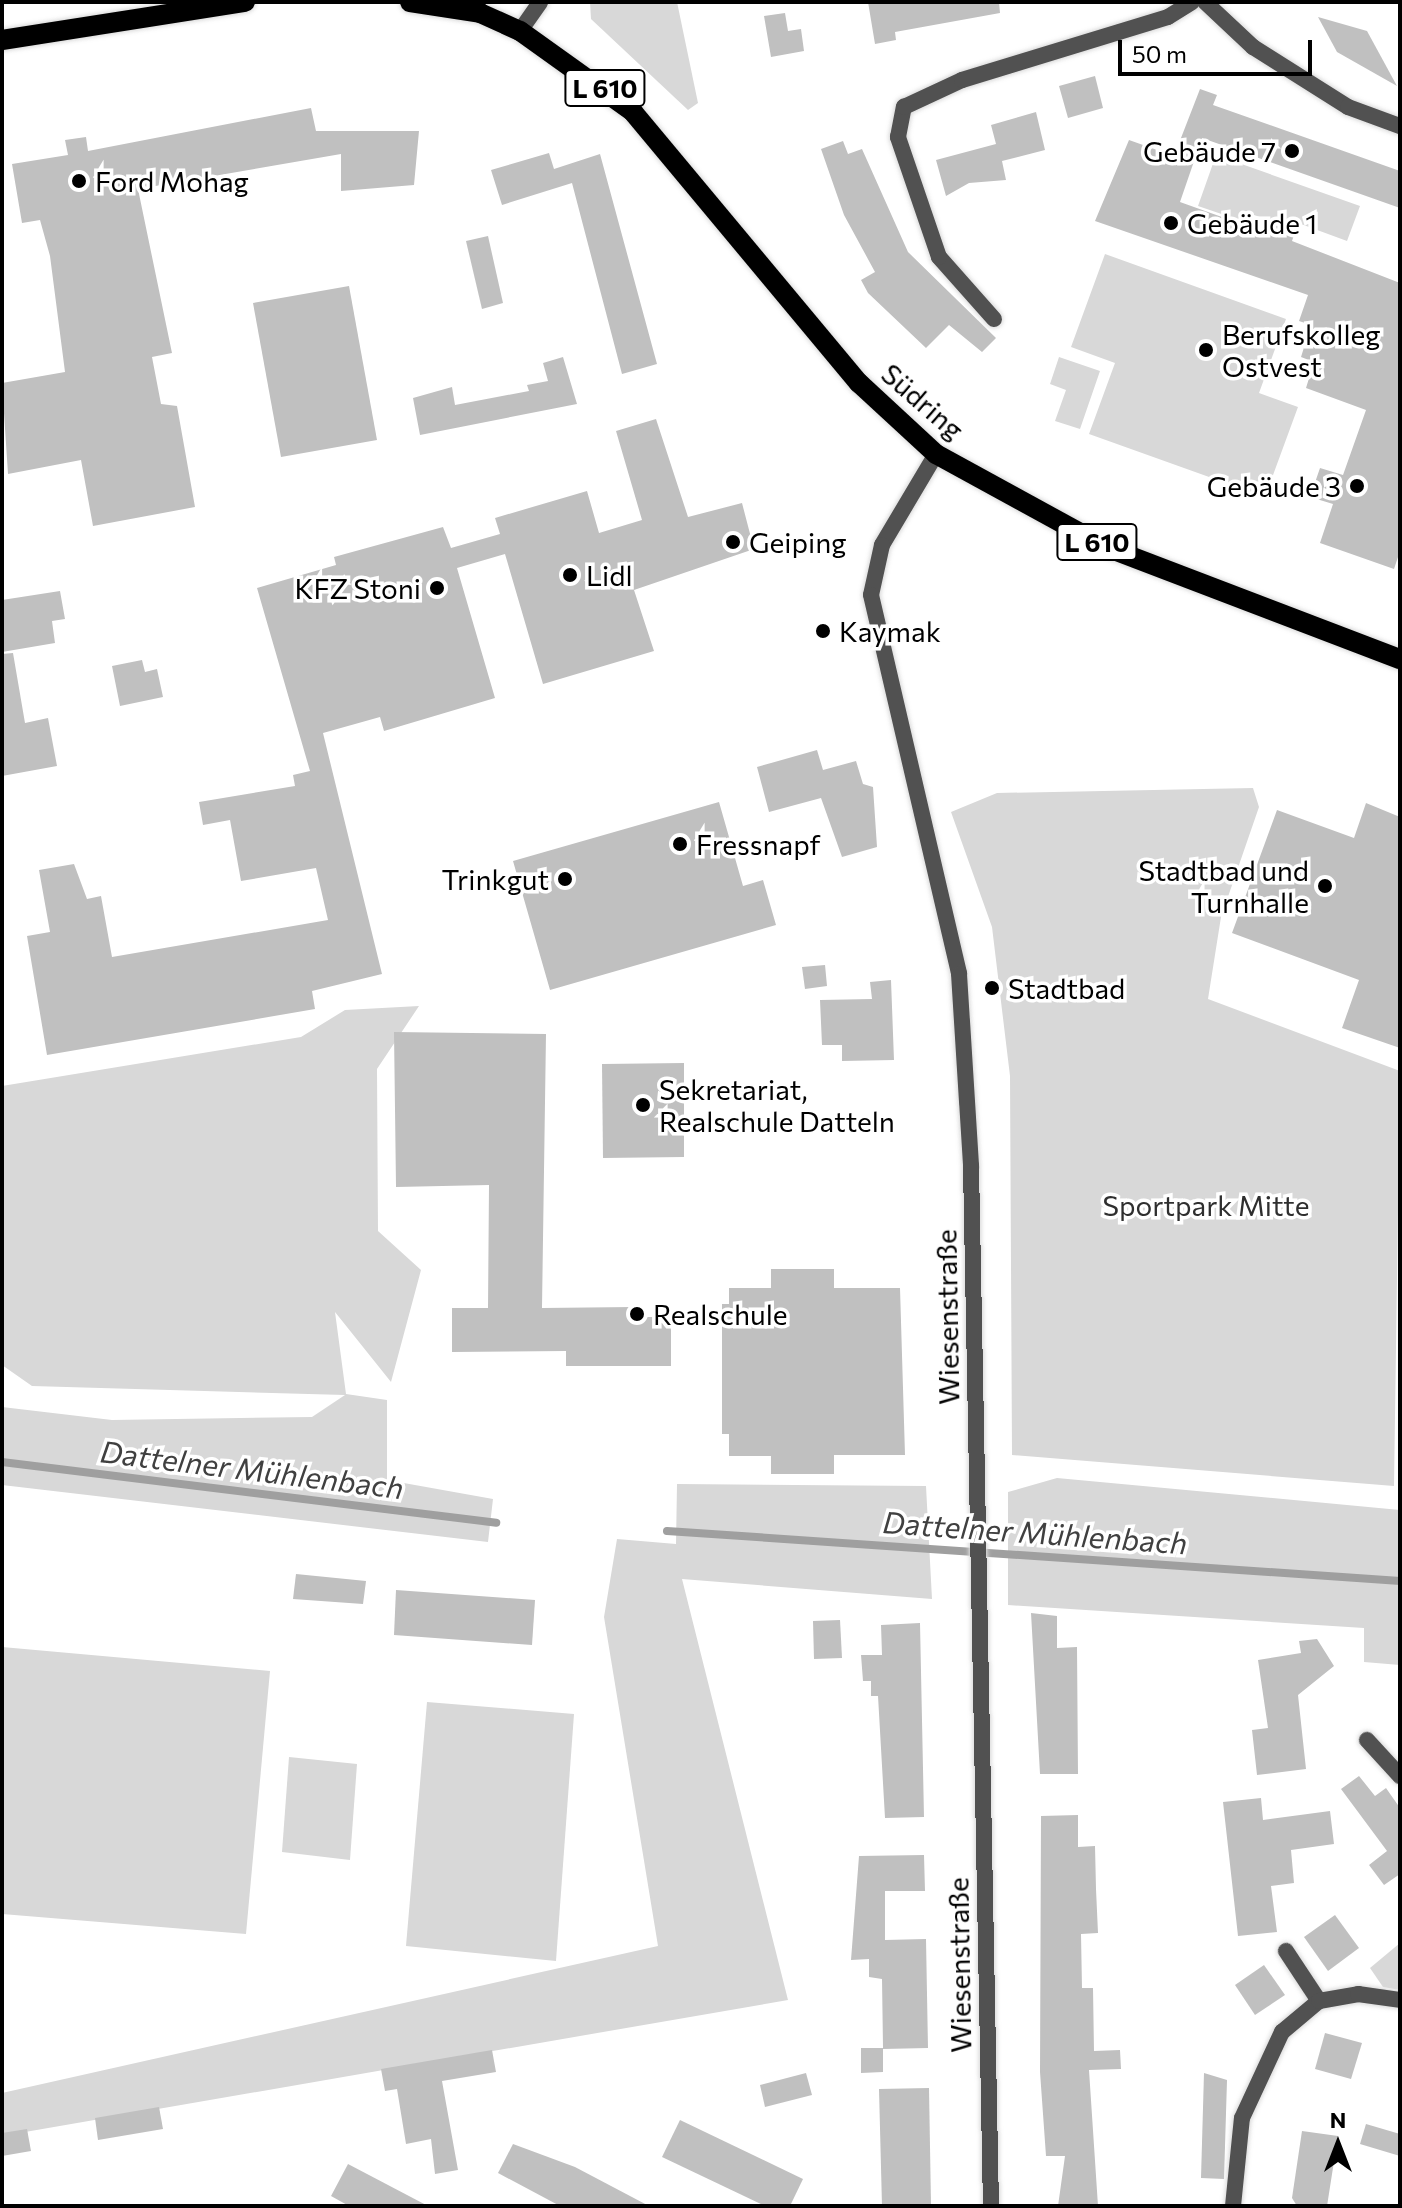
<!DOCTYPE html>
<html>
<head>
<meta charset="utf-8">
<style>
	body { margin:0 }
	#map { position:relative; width:1402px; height:2208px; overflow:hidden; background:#fff; font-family:Commissioner,sans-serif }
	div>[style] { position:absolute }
	.green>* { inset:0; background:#d8d8d8 }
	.stream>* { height:8px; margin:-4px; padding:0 4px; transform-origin:4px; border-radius:4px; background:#9f9f9f }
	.building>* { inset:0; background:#c0c0c0 }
	.roads { filter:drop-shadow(0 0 2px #dbdbdb) drop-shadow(0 0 2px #dbdbdb) }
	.minor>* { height:16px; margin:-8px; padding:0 8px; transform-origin:8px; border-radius:8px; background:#515151 }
	.tertiary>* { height:16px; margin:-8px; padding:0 8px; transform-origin:8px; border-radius:8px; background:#515151 }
	.primary>* { height:20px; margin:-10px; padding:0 10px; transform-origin:10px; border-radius:10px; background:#000 }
	.dots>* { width:22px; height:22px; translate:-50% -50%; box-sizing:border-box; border:4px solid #fff; border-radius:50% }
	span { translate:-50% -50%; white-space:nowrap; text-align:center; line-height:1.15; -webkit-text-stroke:7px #fff; paint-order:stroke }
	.shield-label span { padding:2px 6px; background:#fff; border:2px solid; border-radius:6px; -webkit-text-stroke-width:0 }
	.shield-label { font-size:26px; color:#000; font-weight:700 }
	.poi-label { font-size:28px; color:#000 }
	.right { translate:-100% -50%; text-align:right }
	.left { translate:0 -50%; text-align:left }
	.street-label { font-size:28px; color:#000 }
	.park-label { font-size:28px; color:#2f2f2f }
	.water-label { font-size:30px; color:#404040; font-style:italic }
	.frame { position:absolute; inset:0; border:4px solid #000; pointer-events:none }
	.north { position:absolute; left:1298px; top:2104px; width:80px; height:80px; -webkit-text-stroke:6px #fff; paint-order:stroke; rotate:0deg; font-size:22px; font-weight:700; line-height:32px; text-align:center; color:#000 }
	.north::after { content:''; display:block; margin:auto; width:28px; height:36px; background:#000; clip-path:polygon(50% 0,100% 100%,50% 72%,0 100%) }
	.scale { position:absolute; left:1118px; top:40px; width:194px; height:36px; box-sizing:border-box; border:4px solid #000; border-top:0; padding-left:10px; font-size:24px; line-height:28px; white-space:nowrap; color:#000; -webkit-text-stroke:6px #fff; paint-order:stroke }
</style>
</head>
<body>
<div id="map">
	<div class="green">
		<div style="clip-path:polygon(590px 2px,677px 2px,698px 103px,688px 110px,591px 19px)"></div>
		<div style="clip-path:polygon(1216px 155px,1360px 206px,1347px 241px,1290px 220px,1287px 226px,1248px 213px,1245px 222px,1198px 206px)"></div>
		<div style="clip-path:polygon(1105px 254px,1286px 319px,1259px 393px,1298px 407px,1265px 497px,1089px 434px,1115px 363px,1071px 347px)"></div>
		<div style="clip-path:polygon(1059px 357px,1100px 371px,1080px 429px,1055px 421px,1066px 390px,1050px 384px)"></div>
		<div style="clip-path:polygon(1253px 788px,1259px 807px,1221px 917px,1208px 999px,1400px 1071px,1394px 1486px,1012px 1455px,1010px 1076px,992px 927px,951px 812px,997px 793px)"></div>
		<div style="clip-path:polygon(419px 1006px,377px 1069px,378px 1231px,421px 1270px,391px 1382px,335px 1312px,346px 1394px,387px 1400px,387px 1480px,493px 1499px,488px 1542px,2px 1485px,2px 1407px,112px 1420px,312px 1417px,345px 1395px,32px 1386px,2px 1365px,2px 1086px,301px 1037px,345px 1010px)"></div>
		<div style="clip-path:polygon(1057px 1478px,1400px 1510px,1400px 1665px,1364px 1662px,1364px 1628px,1008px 1605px,1008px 1492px)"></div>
		<div style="clip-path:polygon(677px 1484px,926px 1486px,932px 1599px,682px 1579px,788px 2000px,2px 2136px,2px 2093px,658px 1946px,604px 1617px,617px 1539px,676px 1544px)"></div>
		<div style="clip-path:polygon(2px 1647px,270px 1671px,246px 1934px,2px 1914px)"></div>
		<div style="clip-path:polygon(427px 1702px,574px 1714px,556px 1961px,406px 1946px)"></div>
		<div style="clip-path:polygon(289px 1757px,357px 1764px,350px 1860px,282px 1852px)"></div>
		<div style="clip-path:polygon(1400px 1943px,1400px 1990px,1383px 1987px,1370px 1968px)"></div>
	</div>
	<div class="stream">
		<div style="left:2px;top:1462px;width:498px;rotate:7deg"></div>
		<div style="left:667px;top:1531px;width:735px;rotate:3.9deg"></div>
	</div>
	<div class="building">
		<div style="clip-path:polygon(868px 2px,999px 2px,1000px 13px,895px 32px,896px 40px,875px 44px)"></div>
		<div style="clip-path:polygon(785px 13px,788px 31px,801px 29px,804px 51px,771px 57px,764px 16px)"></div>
		<div style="clip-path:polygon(1318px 17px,1367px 31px,1397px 86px,1337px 52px)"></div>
		<div style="clip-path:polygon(1095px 76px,1103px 108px,1068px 118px,1059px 86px)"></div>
		<div style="clip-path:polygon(1200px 89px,1217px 95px,1213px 105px,1400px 171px,1400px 208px,1202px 138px,1180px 202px,1247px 226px,1251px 216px,1295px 232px,1292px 241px,1400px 283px,1400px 551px,1394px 569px,1320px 543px,1333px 504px,1310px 497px,1320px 468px,1343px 475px,1366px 410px,1306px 388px,1314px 362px,1301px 357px,1311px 325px,1299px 321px,1308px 295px,1095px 221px,1129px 140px,1174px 156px)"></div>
		<div style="clip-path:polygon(311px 108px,316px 131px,419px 131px,414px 185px,341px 191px,341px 154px,138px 189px,172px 353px,152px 357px,161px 404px,177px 406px,195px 507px,93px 526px,81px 460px,8px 474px,2px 383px,65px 372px,50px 256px,40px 220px,22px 223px,12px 164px,68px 155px,65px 140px,86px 137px,88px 151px)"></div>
		<div style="clip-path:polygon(1036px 112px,1045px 150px,1002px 161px,1006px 180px,969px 183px,946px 196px,936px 160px,996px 144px,991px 125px)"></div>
		<div style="clip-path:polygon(843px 141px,848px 154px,862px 149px,908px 252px,996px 338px,982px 352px,949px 325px,926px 348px,868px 293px,861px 280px,875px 272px,844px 215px,821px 149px)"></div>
		<div style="clip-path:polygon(549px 153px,554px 169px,600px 154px,657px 364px,622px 374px,572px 183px,502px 205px,491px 170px)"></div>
		<div style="clip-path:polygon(488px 236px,503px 303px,482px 309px,466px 241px)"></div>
		<div style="clip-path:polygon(349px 286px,377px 440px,281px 457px,253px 303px)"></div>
		<div style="clip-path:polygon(563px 357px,577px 404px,420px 435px,413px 398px,452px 387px,455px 405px,529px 391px,527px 385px,548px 381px,543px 363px)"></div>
		<div style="clip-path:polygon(656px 419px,688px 517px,742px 503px,754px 549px,634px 590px,654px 651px,543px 684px,505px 554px,457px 568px,495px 698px,384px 731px,380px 717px,323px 733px,382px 974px,312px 991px,315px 1009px,47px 1055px,27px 936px,50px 932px,39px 870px,74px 864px,87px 899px,101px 896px,112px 957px,328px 920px,316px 868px,241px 881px,230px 820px,203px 825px,199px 802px,295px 786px,293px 775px,310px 771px,257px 588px,336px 565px,334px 557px,443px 527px,451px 548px,500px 534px,495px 518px,587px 491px,599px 533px,642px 520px,616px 431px)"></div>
		<div style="clip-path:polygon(60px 591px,65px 619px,52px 621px,55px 643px,2px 652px,2px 600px)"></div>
		<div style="clip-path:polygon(13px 653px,25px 723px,48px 718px,57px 766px,2px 776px,2px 654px)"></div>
		<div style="clip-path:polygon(142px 660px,145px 672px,157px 669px,163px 697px,120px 706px,112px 666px)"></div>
		<div style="clip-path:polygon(817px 750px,823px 770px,856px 761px,863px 784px,873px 787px,877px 847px,842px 857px,821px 798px,769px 812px,757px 767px)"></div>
		<div style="clip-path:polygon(719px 802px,743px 886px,763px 880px,776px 925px,550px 990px,513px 861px)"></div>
		<div style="clip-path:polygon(1366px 803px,1400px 817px,1400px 1048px,1342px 1028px,1359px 980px,1232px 933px,1277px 810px,1354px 838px)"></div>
		<div style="clip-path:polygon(825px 965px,827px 986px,805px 989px,802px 967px)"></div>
		<div style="clip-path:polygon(891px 980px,894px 1060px,842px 1061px,842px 1045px,822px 1045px,820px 1000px,872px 999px,870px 982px)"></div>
		<div style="clip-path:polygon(394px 1032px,546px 1034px,542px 1308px,633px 1307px,633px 1317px,671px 1317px,671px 1366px,566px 1366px,566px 1351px,452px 1352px,452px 1308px,488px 1308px,489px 1185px,396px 1187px)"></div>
		<div style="clip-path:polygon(684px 1063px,684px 1157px,603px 1158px,602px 1064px)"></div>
		<div style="clip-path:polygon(771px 1269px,834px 1269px,834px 1288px,900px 1288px,905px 1455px,834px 1455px,834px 1474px,771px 1474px,771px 1456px,729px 1456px,729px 1434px,722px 1434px,722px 1304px,729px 1304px,729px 1288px,771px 1288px)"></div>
		<div style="clip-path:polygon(296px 1574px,366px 1581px,363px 1604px,293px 1599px)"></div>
		<div style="clip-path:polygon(396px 1590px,535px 1600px,532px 1645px,394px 1635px)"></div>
		<div style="clip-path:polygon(1031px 1613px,1057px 1616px,1057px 1648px,1077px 1647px,1078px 1774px,1040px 1774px)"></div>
		<div style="clip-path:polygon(840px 1620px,842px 1658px,814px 1659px,813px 1621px)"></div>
		<div style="clip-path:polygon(920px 1623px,924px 1817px,885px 1818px,878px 1696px,871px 1696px,871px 1681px,863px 1681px,861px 1655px,882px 1655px,881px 1625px)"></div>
		<div style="clip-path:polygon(1317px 1639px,1334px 1666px,1298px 1695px,1306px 1769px,1257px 1775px,1252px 1730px,1268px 1728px,1258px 1660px,1301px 1653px,1299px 1641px)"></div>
		<div style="clip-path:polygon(1359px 1776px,1375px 1796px,1386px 1788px,1400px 1808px,1400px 1874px,1384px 1885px,1369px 1865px,1387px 1851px,1341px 1789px)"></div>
		<div style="clip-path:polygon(1261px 1798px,1263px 1820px,1330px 1811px,1334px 1844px,1291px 1850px,1294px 1883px,1271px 1886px,1277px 1932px,1238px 1936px,1223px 1802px)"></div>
		<div style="clip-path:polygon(1078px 1815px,1078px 1847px,1095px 1846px,1096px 1889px,1098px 1933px,1081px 1934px,1082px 1988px,1093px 1988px,1094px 2051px,1120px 2050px,1121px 2069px,1089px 2070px,1098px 2206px,1058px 2206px,1065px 2156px,1046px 2156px,1040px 2072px,1041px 1816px)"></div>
		<div style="clip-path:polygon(924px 1855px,925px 1891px,885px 1891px,885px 1940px,926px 1939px,928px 2048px,883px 2049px,883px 2072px,861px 2073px,861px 2048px,883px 2048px,882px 1979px,869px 1977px,869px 1959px,851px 1960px,859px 1856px)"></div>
		<div style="clip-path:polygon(1335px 1915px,1359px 1948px,1328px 1971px,1304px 1937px)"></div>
		<div style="clip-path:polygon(1264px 1965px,1285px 1995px,1255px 2015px,1235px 1985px)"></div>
		<div style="clip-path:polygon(1325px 2033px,1362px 2043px,1351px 2079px,1315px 2069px)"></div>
		<div style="clip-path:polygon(492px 2050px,496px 2072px,442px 2081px,458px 2170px,435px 2174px,431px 2139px,406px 2144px,397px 2089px,385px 2091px,381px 2069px)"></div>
		<div style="clip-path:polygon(806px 2073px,812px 2095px,765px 2107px,760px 2085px)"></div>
		<div style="clip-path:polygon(1204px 2073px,1227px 2080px,1224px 2179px,1201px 2178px)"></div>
		<div style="clip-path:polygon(929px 2088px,931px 2206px,882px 2206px,879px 2089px)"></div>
		<div style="clip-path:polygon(159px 2107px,163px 2129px,98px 2140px,95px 2118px)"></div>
		<div style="clip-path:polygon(680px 2120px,803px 2179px,790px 2206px,765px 2206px,662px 2157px)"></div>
		<div style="clip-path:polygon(1366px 2124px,1400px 2134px,1400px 2156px,1360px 2144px)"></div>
		<div style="clip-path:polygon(27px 2129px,31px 2151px,2px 2156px,2px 2133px)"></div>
		<div style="clip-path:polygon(1302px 2131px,1338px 2136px,1327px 2206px,1297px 2206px,1292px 2198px)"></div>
		<div style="clip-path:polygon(513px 2144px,575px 2167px,649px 2206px,560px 2206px,498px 2173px)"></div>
		<div style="clip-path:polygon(348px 2164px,428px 2206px,349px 2206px,331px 2196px)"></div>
	</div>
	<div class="roads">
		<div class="minor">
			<div style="left:1205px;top:2px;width:66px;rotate:43.2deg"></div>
			<div style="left:1253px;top:47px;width:112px;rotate:32.3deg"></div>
			<div style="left:1348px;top:107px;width:55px;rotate:20.1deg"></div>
			<div style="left:994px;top:319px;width:83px;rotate:-131.6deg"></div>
			<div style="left:939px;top:257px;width:127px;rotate:-108.9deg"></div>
			<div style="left:898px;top:137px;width:31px;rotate:-79deg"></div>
			<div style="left:904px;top:107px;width:64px;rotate:-25deg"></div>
			<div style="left:962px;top:80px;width:215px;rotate:-17deg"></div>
			<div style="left:1168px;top:17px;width:28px;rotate:-32deg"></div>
			<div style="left:936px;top:454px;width:106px;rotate:120.7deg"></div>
			<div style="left:882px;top:545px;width:51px;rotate:102.4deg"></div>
			<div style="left:871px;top:595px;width:389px;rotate:76.9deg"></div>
			<div style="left:959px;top:974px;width:192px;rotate:86.4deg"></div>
			<div style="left:971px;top:1166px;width:1040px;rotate:88.9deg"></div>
			<div style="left:1367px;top:1740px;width:49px;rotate:47.5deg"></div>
			<div style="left:1286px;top:1951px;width:60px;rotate:56.6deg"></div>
			<div style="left:1233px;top:2206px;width:88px;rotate:-84.2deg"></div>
			<div style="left:1242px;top:2118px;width:95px;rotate:-65.1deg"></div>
			<div style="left:1282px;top:2032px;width:48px;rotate:-40deg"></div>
			<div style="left:1319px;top:2001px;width:40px;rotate:-10deg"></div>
			<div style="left:1358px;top:1994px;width:42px;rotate:8.1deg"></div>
		</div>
		<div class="tertiary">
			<div style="left:520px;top:31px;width:35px;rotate:-55deg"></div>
		</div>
		<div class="primary">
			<div style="left:410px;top:2px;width:71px;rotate:8.9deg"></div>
			<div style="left:480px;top:13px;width:44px;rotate:24.2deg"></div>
			<div style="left:520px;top:31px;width:139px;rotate:35.6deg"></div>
			<div style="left:633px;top:112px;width:353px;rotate:50.2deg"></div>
			<div style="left:859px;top:383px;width:105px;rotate:42.7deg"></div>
			<div style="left:936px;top:454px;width:194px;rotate:28.7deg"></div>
			<div style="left:1106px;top:547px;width:315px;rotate:20.9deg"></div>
			<div style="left:2px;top:40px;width:246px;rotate:-8.9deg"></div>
		</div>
	</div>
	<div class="dots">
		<div style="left:1292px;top:151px;background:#000"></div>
		<div style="left:79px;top:181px;background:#000"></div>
		<div style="left:1171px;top:223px;background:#000"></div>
		<div style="left:1206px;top:350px;background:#000"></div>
		<div style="left:1357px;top:486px;background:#000"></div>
		<div style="left:733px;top:542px;background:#000"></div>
		<div style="left:570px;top:575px;background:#000"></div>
		<div style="left:437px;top:588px;background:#000"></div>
		<div style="left:823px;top:631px;background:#000"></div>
		<div style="left:680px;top:844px;background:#000"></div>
		<div style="left:565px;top:879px;background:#000"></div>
		<div style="left:1325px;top:886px;background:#000"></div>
		<div style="left:992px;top:988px;background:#000"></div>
		<div style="left:643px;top:1105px;background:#000"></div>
		<div style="left:637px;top:1314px;background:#000"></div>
	</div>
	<div class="shield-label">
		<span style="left:605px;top:88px">L 610</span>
		<span style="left:1097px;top:542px">L 610</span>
	</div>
	<div class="poi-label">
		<span class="right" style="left:1276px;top:151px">Gebäude 7</span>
		<span class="left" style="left:95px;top:181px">Ford Mohag</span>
		<span class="left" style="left:1187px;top:223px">Gebäude 1</span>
		<span class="left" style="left:1222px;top:350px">Berufskolleg<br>Ostvest</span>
		<span class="right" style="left:1341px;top:486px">Gebäude 3</span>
		<span class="left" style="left:749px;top:542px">Geiping</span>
		<span class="left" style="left:586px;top:575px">Lidl</span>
		<span class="right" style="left:421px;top:588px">KFZ Stoni</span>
		<span class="left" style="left:839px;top:631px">Kaymak</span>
		<span class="left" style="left:696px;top:844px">Fressnapf</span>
		<span class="right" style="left:1309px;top:886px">Stadtbad und<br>Turnhalle</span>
		<span class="right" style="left:549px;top:879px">Trinkgut</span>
		<span class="left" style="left:1008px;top:988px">Stadtbad</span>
		<span class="left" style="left:659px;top:1105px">Sekretariat,<br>Realschule Datteln</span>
		<span class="left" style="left:653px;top:1314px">Realschule</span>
	</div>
	<div class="street-label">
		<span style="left:923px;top:401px;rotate:41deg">Südring</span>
		<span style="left:947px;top:1317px;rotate:-91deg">Wiesenstraße</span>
		<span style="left:959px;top:1965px;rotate:-91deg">Wiesenstraße</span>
	</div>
	<div class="park-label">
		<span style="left:1206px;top:1205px">Sportpark Mitte</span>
	</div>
	<div class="water-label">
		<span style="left:252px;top:1469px;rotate:7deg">Dattelner Mühlenbach</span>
		<span style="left:1035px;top:1532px;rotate:4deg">Dattelner Mühlenbach</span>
	</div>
	<div class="frame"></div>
	<div class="north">N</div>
	<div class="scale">50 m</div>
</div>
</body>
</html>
